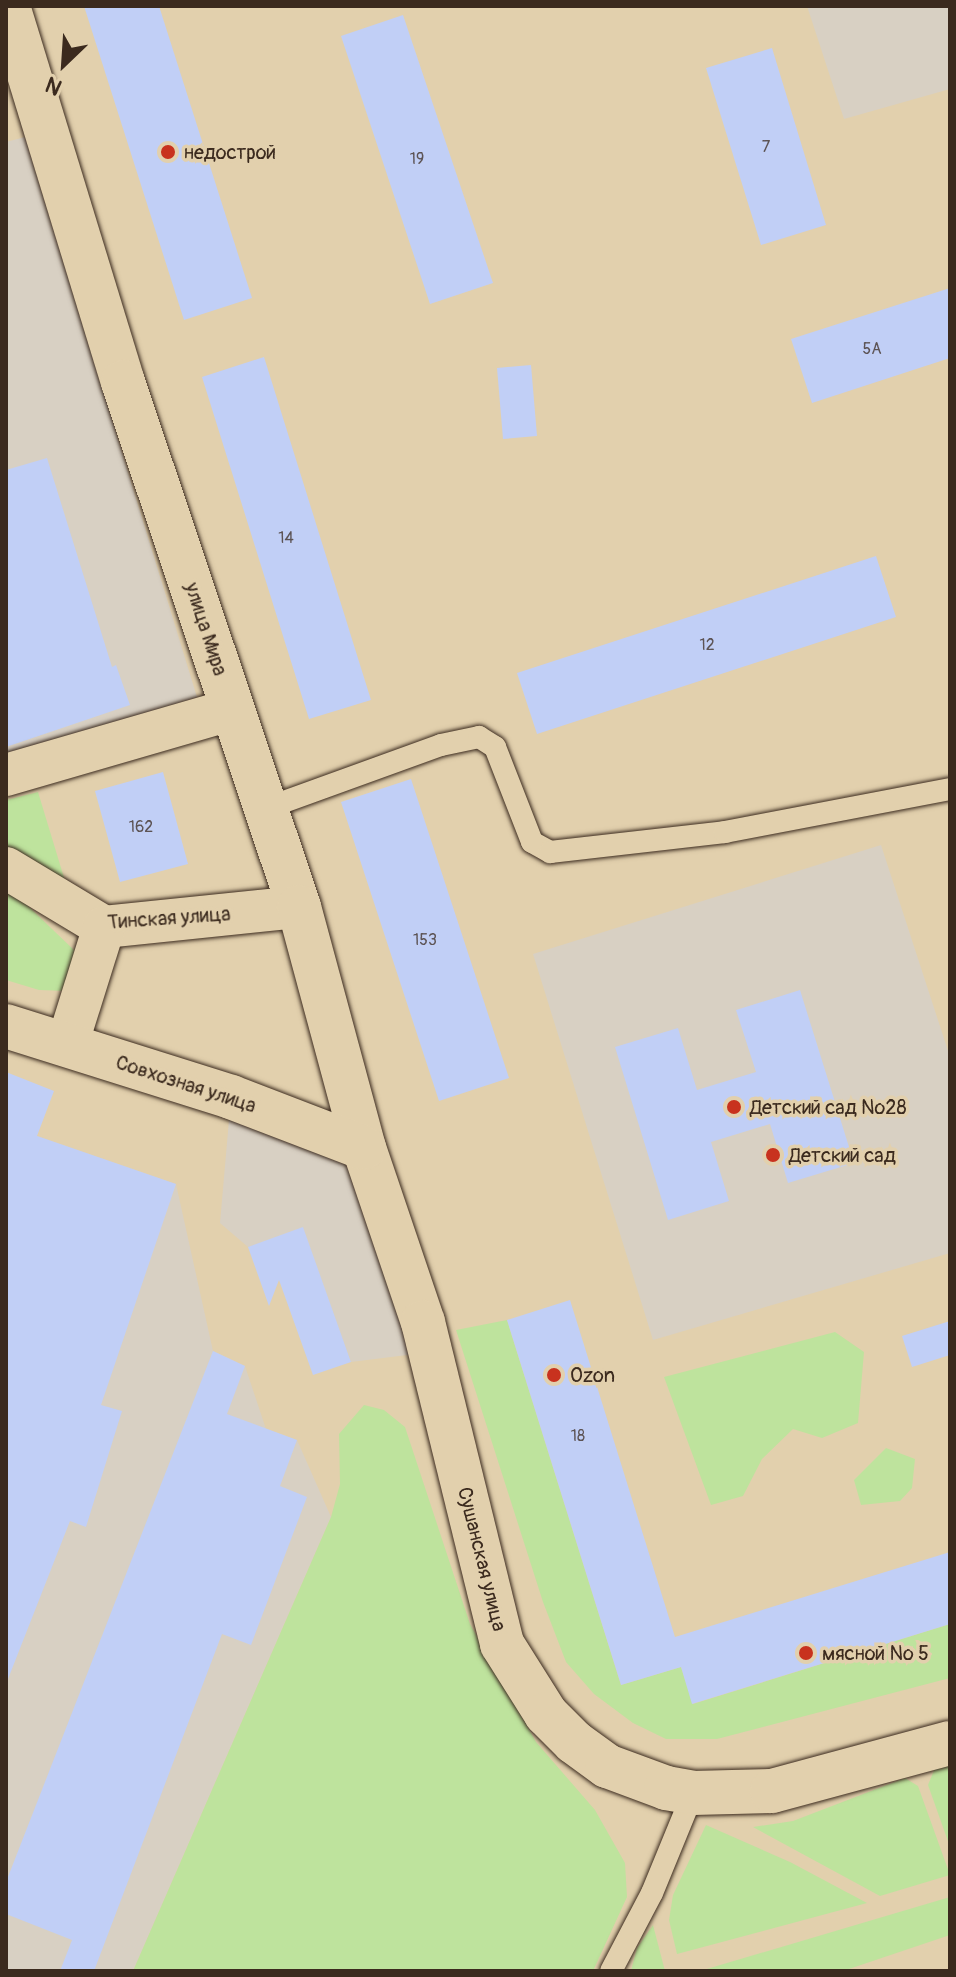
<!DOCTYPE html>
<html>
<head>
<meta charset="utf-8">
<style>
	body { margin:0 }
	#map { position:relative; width:956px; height:1977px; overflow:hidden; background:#e2d0ad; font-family:Pangolin,sans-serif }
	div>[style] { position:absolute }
	.built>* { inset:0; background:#d8d0c3 }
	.green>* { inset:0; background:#bee39d }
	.building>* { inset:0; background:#c1cff6 }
	.roads { filter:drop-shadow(0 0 2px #3b2a1e) drop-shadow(0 0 2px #3b2a1e) }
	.service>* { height:22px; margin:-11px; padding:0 11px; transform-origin:11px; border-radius:11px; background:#e2d0ad }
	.minor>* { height:42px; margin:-21px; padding:0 21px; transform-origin:21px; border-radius:21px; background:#e2d0ad }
	.secondary>* { height:44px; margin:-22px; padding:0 22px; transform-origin:22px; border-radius:22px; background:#e2d0ad }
	.dots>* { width:22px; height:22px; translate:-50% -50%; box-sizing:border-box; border:4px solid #e2d0ad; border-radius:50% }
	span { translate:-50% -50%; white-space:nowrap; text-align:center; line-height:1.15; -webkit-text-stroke:7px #e2d0ad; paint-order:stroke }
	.number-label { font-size:16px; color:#5c5354 }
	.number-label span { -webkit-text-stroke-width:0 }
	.poi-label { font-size:20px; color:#3b2a1e }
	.left { translate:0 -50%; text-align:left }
	.street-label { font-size:20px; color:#3b2a1e }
	.frame { position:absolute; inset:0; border:8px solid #3b2a1e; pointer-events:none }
	.north { position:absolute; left:24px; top:24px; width:80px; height:80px; -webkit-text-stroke:6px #e2d0ad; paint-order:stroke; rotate:205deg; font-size:22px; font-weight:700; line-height:32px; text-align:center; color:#3b2a1e }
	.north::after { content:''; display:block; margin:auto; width:28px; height:36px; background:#3b2a1e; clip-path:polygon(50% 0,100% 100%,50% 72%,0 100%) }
</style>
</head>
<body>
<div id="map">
	<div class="built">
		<div style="clip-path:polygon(807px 6px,950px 6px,950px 89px,844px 119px)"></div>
		<div style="clip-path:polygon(25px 137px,197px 697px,6px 760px,6px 142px)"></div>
		<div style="clip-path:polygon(881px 845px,950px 1057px,950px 1253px,653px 1340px,533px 954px)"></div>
		<div style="clip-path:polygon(231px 1097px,364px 1148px,431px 1352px,351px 1362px,303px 1228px,248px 1247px,220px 1223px)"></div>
		<div style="clip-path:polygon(6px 1125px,176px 1184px,213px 1351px,245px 1366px,266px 1429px,297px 1440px,331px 1517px,133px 1971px,6px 1971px)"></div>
	</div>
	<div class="green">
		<div style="clip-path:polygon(38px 792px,65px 881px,6px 855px,6px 800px)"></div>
		<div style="clip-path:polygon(6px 885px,74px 950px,67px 991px,39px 990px,6px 980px)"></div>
		<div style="clip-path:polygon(507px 1320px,621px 1685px,681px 1667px,693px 1704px,950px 1624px,950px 1678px,717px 1739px,666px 1739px,633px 1723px,594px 1694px,566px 1662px,543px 1602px,456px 1330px)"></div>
		<div style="clip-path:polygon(835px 1332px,864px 1352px,858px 1423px,822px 1438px,793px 1429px,762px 1459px,743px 1496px,711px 1505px,664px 1377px)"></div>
		<div style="clip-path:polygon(364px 1405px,384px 1410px,405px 1427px,470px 1624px,536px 1742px,595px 1810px,625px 1863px,627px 1897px,593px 1971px,133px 1971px,331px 1517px,340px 1484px,339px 1434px)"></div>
		<div style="clip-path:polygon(886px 1448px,915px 1459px,912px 1488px,900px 1501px,861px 1505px,854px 1480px)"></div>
		<div style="clip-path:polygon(950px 1765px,950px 1847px,928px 1785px,935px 1768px)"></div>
		<div style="clip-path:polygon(905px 1778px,918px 1786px,950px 1875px,880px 1896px,753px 1827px,793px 1821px)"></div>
		<div style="clip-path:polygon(706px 1825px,790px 1862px,867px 1903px,677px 1954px,669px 1920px,673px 1895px)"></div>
		<div style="clip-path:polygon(950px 1897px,950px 1935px,843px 1971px,700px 1971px)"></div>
		<div style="clip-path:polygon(653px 1925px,665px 1971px,631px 1971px,637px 1948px)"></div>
	</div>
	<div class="building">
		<div style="clip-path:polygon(84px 6px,159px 6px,252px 298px,184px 320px)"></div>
		<div style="clip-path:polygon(403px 15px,493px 283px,430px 304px,341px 36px)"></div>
		<div style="clip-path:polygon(772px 48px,826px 225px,761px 245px,706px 68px)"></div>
		<div style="clip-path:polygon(950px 288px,950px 358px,812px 403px,791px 339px)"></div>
		<div style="clip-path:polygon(264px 357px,371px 700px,309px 719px,202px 377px)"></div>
		<div style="clip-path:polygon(531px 365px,537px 436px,503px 439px,497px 368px)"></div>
		<div style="clip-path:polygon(47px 458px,112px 667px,116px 665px,130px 705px,6px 747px,6px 470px)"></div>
		<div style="clip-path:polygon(876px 556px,896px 617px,537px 734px,517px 673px)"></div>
		<div style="clip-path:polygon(163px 772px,188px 864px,120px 882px,95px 791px)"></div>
		<div style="clip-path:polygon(411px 779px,509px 1078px,439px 1101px,341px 802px)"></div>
		<div style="clip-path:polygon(800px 990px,854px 1163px,788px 1183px,770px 1124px,711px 1142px,729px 1201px,668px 1220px,615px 1047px,678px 1028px,697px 1090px,756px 1072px,736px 1010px)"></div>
		<div style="clip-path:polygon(6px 1072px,54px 1091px,37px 1136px,176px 1184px,101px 1405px,122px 1411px,86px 1527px,70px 1521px,8px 1679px)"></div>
		<div style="clip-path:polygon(303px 1227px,351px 1362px,313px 1375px,279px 1280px,269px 1306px,248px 1247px)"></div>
		<div style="clip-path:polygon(570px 1300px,675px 1637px,950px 1552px,950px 1624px,692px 1704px,681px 1667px,621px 1685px,507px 1320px)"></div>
		<div style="clip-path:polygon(950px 1321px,950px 1355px,912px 1367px,902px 1336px)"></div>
		<div style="clip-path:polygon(213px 1351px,245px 1366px,227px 1414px,297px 1440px,280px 1486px,307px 1497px,251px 1645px,222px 1634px,94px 1971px,60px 1971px,72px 1940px,6px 1914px,6px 1882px)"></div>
	</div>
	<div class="roads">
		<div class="service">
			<div style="left:267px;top:808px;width:185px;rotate:-19.9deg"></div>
			<div style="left:441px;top:745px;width:39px;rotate:-12deg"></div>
			<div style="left:479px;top:737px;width:19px;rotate:32deg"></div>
			<div style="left:495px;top:747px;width:102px;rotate:68.7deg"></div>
			<div style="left:532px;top:842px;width:21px;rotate:29deg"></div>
			<div style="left:550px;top:852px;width:176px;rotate:-6.5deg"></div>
			<div style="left:725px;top:832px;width:229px;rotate:-10.8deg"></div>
			<div style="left:611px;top:1971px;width:88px;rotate:-62.3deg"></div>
			<div style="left:652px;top:1893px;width:108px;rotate:-67.7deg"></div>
		</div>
		<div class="minor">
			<div style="left:6px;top:775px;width:236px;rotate:-16.2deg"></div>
			<div style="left:6px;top:868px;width:114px;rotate:31deg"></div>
			<div style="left:104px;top:927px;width:196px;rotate:-5.9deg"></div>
			<div style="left:67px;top:1045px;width:124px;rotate:-72.6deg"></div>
		</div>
		<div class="secondary">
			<div style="left:8px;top:6px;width:393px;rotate:73deg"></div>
			<div style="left:123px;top:382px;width:554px;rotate:71.47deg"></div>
			<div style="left:299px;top:907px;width:250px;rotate:74.9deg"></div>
			<div style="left:364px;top:1148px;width:184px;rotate:71.3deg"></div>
			<div style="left:423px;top:1322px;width:332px;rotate:76.2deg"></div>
			<div style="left:502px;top:1644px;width:83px;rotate:57.8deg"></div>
			<div style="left:546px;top:1714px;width:40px;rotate:45deg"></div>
			<div style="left:574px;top:1742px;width:41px;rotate:36deg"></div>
			<div style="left:607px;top:1766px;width:63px;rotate:20.4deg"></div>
			<div style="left:666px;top:1788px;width:27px;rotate:10deg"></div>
			<div style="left:693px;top:1793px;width:79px;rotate:-1.5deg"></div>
			<div style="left:772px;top:1791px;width:184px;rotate:-15.1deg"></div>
			<div style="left:6px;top:1026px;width:236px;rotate:17.5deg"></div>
			<div style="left:231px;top:1097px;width:142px;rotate:21deg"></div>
		</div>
	</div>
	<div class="dots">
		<div style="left:168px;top:152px;background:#c8321e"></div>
		<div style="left:734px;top:1107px;background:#c8321e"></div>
		<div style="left:773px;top:1155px;background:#c8321e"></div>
		<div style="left:554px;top:1375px;background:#c8321e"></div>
		<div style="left:806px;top:1653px;background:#c8321e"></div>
	</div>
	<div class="number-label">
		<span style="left:766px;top:147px">7</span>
		<span style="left:417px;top:159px">19</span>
		<span style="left:872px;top:349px">5А</span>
		<span style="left:286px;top:538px">14</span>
		<span style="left:707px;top:645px">12</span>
		<span style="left:141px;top:827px">162</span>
		<span style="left:425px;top:940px">153</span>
		<span style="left:578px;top:1436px">18</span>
	</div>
	<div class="poi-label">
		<span class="left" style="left:184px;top:152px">недострой</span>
		<span class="left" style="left:750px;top:1107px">Детский сад №28</span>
		<span class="left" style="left:789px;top:1155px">Детский сад</span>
		<span class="left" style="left:570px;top:1375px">Ozon</span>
		<span class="left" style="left:822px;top:1653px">мясной № 5</span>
	</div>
	<div class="street-label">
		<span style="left:206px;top:629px;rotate:72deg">улица Мира</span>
		<span style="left:169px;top:918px;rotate:-4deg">Тинская улица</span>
		<span style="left:186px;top:1084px;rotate:18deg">Совхозная улица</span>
		<span style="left:482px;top:1559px;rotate:76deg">Сушанская улица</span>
	</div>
	<div class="frame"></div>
	<div class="north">N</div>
</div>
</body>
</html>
